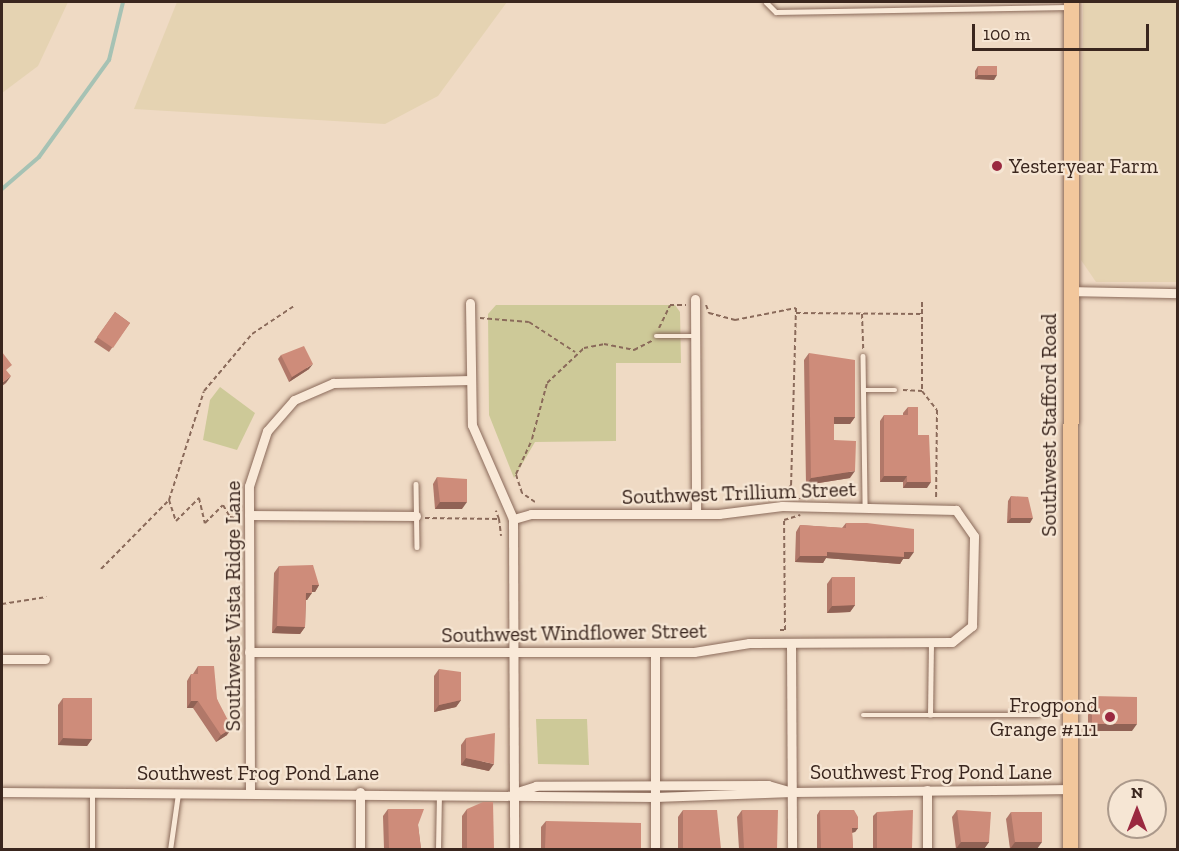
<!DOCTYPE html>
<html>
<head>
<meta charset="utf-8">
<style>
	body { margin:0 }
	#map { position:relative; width:1179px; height:851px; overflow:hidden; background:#efdac4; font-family:"Zilla Slab",serif }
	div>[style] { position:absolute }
	.farmland>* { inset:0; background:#e5d3b2 }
	.green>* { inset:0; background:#cdc998 }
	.stream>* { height:4px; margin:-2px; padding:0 2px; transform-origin:2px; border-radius:2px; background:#a6c2b4 }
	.path>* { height:2px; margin-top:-1px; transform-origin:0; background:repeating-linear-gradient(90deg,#8a6a5a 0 4.5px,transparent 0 7.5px) }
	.roads { filter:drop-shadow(0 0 2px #8a6a5a) drop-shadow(0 0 2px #8a6a5a) }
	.lane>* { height:4.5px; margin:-2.25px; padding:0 2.25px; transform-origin:2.25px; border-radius:2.25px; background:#f9e9d8 }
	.street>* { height:9px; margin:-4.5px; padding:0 4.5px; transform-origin:4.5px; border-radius:4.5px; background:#f9e9d8 }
	.primary>* { height:15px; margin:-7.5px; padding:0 7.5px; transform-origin:7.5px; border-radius:7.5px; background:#f2c79c }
	.wall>* { inset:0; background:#b17869 }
	.shaded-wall>* { inset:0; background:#906255 }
	.building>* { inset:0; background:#ce8c7a }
	.dots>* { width:16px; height:16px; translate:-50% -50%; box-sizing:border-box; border:3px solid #f6e6d4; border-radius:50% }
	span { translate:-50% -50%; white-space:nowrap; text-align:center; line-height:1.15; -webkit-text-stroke:4.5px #f6e6d4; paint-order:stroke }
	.poi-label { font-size:21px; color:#3a261e }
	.left { translate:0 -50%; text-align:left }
	.right { translate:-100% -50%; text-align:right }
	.street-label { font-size:21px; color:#3a261e }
	.frame { position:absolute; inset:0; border:3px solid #3a261e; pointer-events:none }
	.north { position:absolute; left:1107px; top:779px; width:60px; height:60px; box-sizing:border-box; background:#f6e6d4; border:2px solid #ab998b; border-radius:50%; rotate:0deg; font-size:16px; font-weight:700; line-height:24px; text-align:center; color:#3a261e }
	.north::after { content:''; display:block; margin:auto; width:21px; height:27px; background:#9a2940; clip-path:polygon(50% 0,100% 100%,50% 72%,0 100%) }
	.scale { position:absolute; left:972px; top:24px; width:177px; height:27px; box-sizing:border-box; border:3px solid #3a261e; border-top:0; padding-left:8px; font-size:18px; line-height:21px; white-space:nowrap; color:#3a261e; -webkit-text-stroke:4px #f6e6d4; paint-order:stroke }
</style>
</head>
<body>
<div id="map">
	<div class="farmland">
		<div style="clip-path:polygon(2px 2px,68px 2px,38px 66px,2px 93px)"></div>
		<div style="clip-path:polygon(177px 2px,507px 2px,438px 96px,385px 124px,134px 109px)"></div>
		<div style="clip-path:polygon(1083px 2px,1177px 2px,1177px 282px,1096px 282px,1081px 260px)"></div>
	</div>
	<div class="green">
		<div style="clip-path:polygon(496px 305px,675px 305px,680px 312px,681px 363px,616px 363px,616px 441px,535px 442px,514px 478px,489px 415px,488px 314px)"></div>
		<div style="clip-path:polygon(220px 387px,255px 413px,237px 450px,203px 440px,210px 400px)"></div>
		<div style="clip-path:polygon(536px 719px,587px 719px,589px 765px,538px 764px)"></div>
	</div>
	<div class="stream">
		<div style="left:2px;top:189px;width:49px;rotate:-40.9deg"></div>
		<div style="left:39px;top:157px;width:120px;rotate:-54.2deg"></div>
		<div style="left:109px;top:60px;width:60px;rotate:-76.4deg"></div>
	</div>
	<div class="path">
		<div style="left:706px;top:305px;width:9px;rotate:69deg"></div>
		<div style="left:709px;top:313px;width:27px;rotate:15deg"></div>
		<div style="left:735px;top:320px;width:62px;rotate:-11.1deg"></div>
		<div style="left:796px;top:308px;width:177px;rotate:91.6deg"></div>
		<div style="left:791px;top:485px;width:11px;rotate:124deg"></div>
		<div style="left:785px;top:494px;width:16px;rotate:15deg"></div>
		<div style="left:796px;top:313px;width:126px;rotate:0.5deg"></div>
		<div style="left:862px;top:314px;width:36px;rotate:88deg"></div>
		<div style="left:480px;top:318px;width:49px;rotate:4.7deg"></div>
		<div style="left:529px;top:322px;width:55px;rotate:33.1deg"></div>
		<div style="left:659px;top:328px;width:25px;rotate:-64deg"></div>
		<div style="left:670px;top:305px;width:16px"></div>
		<div style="left:922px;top:389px;width:87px;rotate:-90deg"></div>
		<div style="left:903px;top:390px;width:19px;rotate:3deg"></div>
		<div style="left:922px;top:391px;width:24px;rotate:52deg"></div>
		<div style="left:937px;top:410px;width:90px;rotate:90.6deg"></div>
		<div style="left:169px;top:500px;width:22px;rotate:72deg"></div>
		<div style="left:176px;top:521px;width:33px;rotate:-45deg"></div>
		<div style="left:199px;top:498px;width:26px;rotate:77deg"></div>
		<div style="left:205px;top:523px;width:25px;rotate:-45deg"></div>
		<div style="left:223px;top:505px;width:14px;rotate:60deg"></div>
		<div style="left:230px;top:517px;width:8px;rotate:7deg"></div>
		<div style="left:535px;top:502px;width:16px;rotate:-145deg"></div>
		<div style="left:522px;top:493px;width:20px;rotate:-108deg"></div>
		<div style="left:516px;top:474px;width:38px;rotate:-65deg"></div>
		<div style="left:532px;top:439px;width:58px;rotate:-75deg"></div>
		<div style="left:547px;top:383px;width:51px;rotate:-43.4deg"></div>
		<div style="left:584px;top:348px;width:20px;rotate:-11deg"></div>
		<div style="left:604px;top:344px;width:31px;rotate:11deg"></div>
		<div style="left:634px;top:350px;width:20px;rotate:-27deg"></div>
		<div style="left:425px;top:518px;width:74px;rotate:0.8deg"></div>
		<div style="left:499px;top:519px;width:9px;rotate:-111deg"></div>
		<div style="left:499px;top:519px;width:17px;rotate:83deg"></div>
		<div style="left:101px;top:569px;width:97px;rotate:-45.4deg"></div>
		<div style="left:169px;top:500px;width:114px;rotate:-72.2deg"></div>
		<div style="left:204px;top:391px;width:75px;rotate:-49.9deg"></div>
		<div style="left:252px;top:334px;width:50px;rotate:-33.7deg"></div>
		<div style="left:2px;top:604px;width:45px;rotate:-9deg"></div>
		<div style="left:780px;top:630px;width:5px"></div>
		<div style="left:785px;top:630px;width:110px;rotate:-90.5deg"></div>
		<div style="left:784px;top:520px;width:17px;rotate:-17deg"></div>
	</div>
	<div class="roads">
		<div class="lane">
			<div style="left:766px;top:2px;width:14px;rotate:45deg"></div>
			<div style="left:776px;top:12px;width:292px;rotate:-1deg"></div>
			<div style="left:656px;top:336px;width:39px"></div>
			<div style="left:863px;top:356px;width:151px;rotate:89.2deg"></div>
			<div style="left:863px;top:390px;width:32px"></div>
			<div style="left:416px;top:484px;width:63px;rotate:89.1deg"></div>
			<div style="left:863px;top:715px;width:176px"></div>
			<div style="left:930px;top:715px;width:73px;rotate:-89.2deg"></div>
			<div style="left:92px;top:850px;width:56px;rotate:-90deg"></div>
			<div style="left:170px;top:850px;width:57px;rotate:-81.9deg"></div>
			<div style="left:438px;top:850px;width:55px;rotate:-89deg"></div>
		</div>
		<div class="street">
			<div style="left:1070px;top:291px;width:108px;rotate:1.1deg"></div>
			<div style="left:695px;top:299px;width:215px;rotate:89.7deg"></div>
			<div style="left:470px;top:303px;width:122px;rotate:89.1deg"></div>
			<div style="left:472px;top:425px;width:103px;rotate:66.4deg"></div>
			<div style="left:513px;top:519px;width:331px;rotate:89.8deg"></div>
			<div style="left:249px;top:515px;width:167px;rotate:0.3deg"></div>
			<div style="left:791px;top:643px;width:207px;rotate:89.7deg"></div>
			<div style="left:249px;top:652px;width:445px"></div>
			<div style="left:694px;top:652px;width:56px;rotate:-9.3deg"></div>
			<div style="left:749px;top:643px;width:203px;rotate:-0.3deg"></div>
			<div style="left:952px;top:642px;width:26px;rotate:-39deg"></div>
			<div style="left:972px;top:626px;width:90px;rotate:-88.7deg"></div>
			<div style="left:974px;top:536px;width:32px;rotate:-125deg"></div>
			<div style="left:956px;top:510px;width:174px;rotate:-178.7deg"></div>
			<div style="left:782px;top:506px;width:64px;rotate:172.8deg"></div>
			<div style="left:719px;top:514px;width:188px;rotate:180deg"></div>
			<div style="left:531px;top:514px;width:19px;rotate:164deg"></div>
			<div style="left:655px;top:652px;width:198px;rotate:90deg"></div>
			<div style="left:2px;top:659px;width:43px"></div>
			<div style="left:250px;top:791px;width:305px;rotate:-90.2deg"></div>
			<div style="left:249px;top:486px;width:58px;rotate:-71.9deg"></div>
			<div style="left:267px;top:431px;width:41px;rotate:-48.9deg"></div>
			<div style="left:294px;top:400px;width:43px;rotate:-23.6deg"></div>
			<div style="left:333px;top:383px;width:138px;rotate:-1.2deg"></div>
			<div style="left:2px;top:792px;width:653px;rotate:0.44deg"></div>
			<div style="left:655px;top:797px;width:137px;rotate:-2.1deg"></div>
			<div style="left:792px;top:792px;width:25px;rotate:-164deg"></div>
			<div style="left:768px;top:785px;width:232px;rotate:179.8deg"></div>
			<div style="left:536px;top:786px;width:23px;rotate:162deg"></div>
			<div style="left:792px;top:792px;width:279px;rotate:-0.6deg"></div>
			<div style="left:360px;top:850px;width:58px;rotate:-90deg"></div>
			<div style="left:927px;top:850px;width:60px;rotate:-90deg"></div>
		</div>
		<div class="primary">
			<div style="left:1070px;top:850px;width:848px;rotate:-89.93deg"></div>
		</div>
	</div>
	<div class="wall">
		<div style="clip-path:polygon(978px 66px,994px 80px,975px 79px,975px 71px)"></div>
		<div style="clip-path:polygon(115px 312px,130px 323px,109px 352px,94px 342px)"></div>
		<div style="clip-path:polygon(809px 353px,855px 417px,850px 424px,834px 424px,834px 440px,850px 478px,806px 485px,804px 360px)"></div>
		<div style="clip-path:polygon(281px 355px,309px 369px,289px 382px,278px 359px)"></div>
		<div style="clip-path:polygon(908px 407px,918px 435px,927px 488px,903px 488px,903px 482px,880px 482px,880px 421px,884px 415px,903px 415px,903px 413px)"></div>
		<div style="clip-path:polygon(437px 477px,462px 509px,435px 509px,433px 484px)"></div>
		<div style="clip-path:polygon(1011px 496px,1030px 523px,1007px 523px,1008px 501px)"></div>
		<div style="clip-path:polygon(846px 523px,909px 559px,903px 559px,900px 564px,826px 558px,823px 563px,795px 562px,796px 532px,800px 525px,842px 528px)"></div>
		<div style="clip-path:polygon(279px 566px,319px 585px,315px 592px,312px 592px,307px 600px,306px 600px,305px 627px,300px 634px,272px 633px,274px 573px)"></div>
		<div style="clip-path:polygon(832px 577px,855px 605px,850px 612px,827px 613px,827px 584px)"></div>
		<div style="clip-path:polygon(198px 666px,217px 699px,227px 735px,216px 742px,193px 708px,187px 708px,187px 681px,191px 674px,193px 674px)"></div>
		<div style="clip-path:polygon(439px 669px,461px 700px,456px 707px,434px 712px,434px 676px)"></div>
		<div style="clip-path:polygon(1092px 696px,1132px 731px,1088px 731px,1088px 703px)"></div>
		<div style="clip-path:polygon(63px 698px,92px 739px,87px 746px,58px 745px,58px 705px)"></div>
		<div style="clip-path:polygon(466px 738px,489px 771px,461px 765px,461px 745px)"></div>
		<div style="clip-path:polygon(388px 809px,418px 825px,421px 849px,384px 849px,383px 816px)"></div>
		<div style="clip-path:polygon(467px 809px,494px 849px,462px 849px,462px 816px)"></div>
		<div style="clip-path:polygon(683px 810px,721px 849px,678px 849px,678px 817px)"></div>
		<div style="clip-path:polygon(742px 810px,777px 849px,739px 849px,737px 817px)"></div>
		<div style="clip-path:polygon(820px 810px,858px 828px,855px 832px,852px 833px,853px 849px,817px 849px,817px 815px)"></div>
		<div style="clip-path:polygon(957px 810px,989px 842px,984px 849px,956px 849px,952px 817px)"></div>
		<div style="clip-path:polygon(877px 812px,912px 849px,873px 849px,873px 816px)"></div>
		<div style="clip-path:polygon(1011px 812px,1037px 849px,1010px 849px,1006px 819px)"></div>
		<div style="clip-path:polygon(546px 821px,641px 849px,541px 849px,541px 827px)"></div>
	</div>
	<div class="shaded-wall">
		<div style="clip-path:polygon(978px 75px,997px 75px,994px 80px,975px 79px)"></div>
		<div style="clip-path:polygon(313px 364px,309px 369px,289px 382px,292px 377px)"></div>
		<div style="clip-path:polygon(11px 376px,6px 383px,2px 386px,2px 383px)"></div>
		<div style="clip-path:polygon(834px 417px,855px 417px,850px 424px,829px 424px)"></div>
		<div style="clip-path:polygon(855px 471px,850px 478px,806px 485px,811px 478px)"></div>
		<div style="clip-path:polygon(884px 476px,907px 476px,903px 482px,880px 482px)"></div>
		<div style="clip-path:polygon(907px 482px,931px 482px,927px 488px,903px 488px)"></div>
		<div style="clip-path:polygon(440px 502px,467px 502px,462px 509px,435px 509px)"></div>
		<div style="clip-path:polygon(1011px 518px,1033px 518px,1030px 523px,1007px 523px)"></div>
		<div style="clip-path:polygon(827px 552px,914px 552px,909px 559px,903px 559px,900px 564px,826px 558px,823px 563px,795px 562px,800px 556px)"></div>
		<div style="clip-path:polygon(312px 585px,319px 585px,315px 592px,307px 592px)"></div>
		<div style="clip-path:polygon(306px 593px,312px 593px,307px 600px,301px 600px)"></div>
		<div style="clip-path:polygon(855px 605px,850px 612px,827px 613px,832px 606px)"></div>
		<div style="clip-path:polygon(277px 626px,305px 627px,300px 634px,272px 633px)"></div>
		<div style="clip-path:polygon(461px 700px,456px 707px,434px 712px,439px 705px)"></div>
		<div style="clip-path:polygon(191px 701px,198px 701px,193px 708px,187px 708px)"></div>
		<div style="clip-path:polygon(1092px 724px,1137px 724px,1132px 731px,1088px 731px)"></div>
		<div style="clip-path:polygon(232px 728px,227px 735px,216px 742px,221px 735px)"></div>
		<div style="clip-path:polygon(63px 738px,92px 739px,87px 746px,58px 745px)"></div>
		<div style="clip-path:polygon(466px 758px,494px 764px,489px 771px,461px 765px)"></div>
		<div style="clip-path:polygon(852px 828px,858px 828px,855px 832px,848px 833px)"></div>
		<div style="clip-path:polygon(961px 842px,989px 842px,984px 849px,956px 849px)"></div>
		<div style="clip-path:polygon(1015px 842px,1042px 842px,1037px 849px,1010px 849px)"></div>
	</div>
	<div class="building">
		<div style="clip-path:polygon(978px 66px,997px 66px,997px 75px,978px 75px)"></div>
		<div style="clip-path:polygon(115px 312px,130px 323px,113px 348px,97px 337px)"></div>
		<div style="clip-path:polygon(304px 346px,313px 364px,292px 377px,281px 355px)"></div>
		<div style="clip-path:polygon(2px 352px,12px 365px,6px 370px,11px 376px,2px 383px)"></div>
		<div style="clip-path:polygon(809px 353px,855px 360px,855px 417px,834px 417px,834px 440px,856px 441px,855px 471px,811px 478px)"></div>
		<div style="clip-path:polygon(908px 407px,918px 407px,918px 435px,929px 435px,931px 482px,907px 482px,907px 476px,884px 476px,884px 415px,908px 415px)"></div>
		<div style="clip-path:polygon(437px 477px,467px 479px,467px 502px,440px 502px)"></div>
		<div style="clip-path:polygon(1011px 496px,1028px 497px,1033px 518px,1011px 518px)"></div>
		<div style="clip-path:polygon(846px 523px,867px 523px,914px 529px,914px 552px,904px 552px,904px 557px,827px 552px,827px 556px,800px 556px,800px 525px,846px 528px)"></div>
		<div style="clip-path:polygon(313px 565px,319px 585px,312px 585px,312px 593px,306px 593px,305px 627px,277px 626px,279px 566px)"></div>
		<div style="clip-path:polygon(832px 577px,855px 577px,855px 605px,832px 606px)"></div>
		<div style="clip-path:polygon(198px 666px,214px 666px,217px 699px,232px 728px,221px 735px,198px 701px,191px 701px,191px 674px,198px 674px)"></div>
		<div style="clip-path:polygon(439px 669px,461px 672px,461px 700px,439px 705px)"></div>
		<div style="clip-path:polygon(1092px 696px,1137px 697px,1137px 724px,1092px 724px)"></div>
		<div style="clip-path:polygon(63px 698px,92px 698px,92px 739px,63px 738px)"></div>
		<div style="clip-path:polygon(495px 733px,494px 764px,466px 758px,466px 738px)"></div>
		<div style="clip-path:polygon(483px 802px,493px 802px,494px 849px,467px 849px,467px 809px)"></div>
		<div style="clip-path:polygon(388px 809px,424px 809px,418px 825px,421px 849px,389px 849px)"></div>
		<div style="clip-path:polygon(683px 810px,717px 810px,721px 849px,683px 849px)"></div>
		<div style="clip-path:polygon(742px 810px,778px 810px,777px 849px,744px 849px)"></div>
		<div style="clip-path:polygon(820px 810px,854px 810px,858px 817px,858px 828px,852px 828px,853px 849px,821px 849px)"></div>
		<div style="clip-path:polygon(913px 810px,912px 849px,877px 849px,877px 812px)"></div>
		<div style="clip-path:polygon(957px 810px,991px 812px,989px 842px,961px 842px)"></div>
		<div style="clip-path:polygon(1011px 812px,1042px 812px,1042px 842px,1015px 842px)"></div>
		<div style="clip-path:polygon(546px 821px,641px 823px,641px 849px,545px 849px)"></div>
	</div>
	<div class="dots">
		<div style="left:997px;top:166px;background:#9a2940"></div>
		<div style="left:1110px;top:717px;background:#9a2940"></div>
	</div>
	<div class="poi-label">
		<span class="left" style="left:1009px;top:166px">Yesteryear Farm</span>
		<span class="right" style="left:1098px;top:717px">Frogpond<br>Grange #111</span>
	</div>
	<div class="street-label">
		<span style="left:1049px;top:425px;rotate:-90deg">Southwest Stafford Road</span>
		<span style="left:739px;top:493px;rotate:-2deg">Southwest Trillium Street</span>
		<span style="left:233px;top:606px;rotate:-90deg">Southwest Vista Ridge Lane</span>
		<span style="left:574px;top:633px;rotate:-1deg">Southwest Windflower Street</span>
		<span style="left:931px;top:772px">Southwest Frog Pond Lane</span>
		<span style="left:258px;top:773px">Southwest Frog Pond Lane</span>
	</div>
	<div class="frame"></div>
	<div class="north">N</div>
	<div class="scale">100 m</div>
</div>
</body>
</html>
